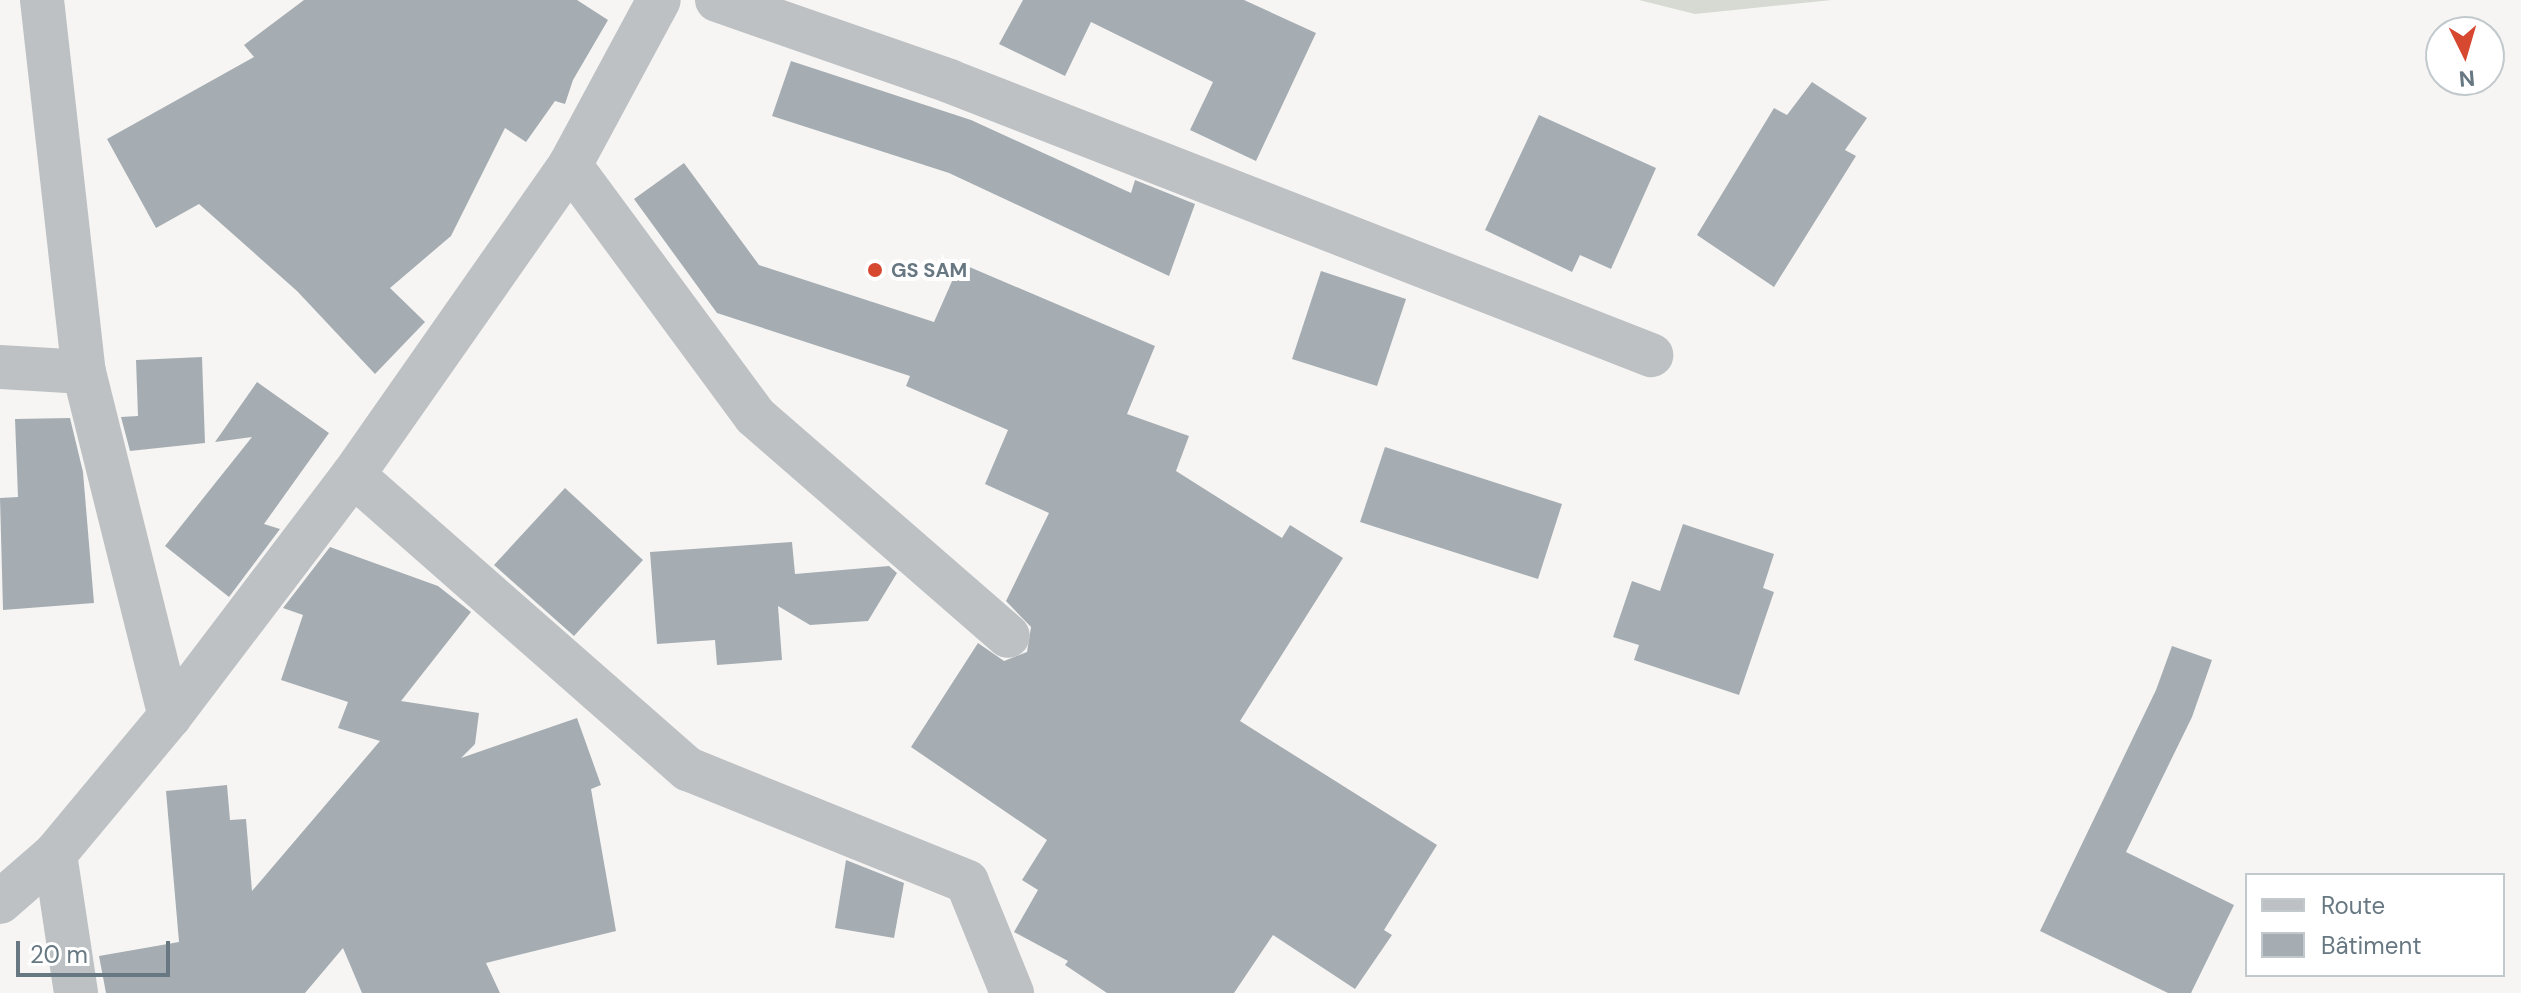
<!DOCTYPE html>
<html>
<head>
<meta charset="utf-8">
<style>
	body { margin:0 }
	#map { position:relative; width:2521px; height:993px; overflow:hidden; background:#f6f5f3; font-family:"DM Sans",sans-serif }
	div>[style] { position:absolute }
	.green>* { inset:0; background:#d6dad2 }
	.building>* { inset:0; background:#a5adb2 }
	.street>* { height:44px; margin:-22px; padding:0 22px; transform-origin:22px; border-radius:22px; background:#bdc1c4 }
	.dots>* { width:22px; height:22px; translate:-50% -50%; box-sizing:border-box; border:4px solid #fff; border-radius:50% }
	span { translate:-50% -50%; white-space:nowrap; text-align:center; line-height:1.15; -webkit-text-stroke:8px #fff; paint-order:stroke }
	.poi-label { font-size:20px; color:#677882; font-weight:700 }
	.left { translate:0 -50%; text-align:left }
	.legend { position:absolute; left:2245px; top:873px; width:260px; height:104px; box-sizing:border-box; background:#fff; border:2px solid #c2c9cd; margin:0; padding:10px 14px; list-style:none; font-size:24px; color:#677882 }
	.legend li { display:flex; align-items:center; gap:16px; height:40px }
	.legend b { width:40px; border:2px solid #c2c9cd }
	.north { position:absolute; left:2425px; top:16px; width:80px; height:80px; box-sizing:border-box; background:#fff; border:2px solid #c2c9cd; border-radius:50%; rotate:175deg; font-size:22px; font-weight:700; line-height:32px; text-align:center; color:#677882 }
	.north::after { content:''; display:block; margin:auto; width:28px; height:36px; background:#d74831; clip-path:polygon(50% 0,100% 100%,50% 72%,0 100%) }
	.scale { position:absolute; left:16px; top:941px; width:154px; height:36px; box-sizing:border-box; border:4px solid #677882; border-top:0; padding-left:10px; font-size:24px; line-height:28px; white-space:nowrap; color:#677882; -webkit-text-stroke:6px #fff; paint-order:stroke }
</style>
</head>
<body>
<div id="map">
	<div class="green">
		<div style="clip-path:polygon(1639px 0,1832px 0,1695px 14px)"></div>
	</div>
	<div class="building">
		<div style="clip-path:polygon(304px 0,577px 0,608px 20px,573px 80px,565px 104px,555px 101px,526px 142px,505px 128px,451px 236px,390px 288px,425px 322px,375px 374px,297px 291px,199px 204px,156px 228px,107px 139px,254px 57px,244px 45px)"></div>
		<div style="clip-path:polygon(1023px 0,1244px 0,1316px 33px,1256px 161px,1190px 130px,1213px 82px,1091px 22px,1065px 76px,999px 44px)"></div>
		<div style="clip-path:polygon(791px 61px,971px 120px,1131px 193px,1135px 180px,1195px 204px,1169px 276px,949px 173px,772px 116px)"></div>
		<div style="clip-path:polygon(1812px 82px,1867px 118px,1845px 150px,1856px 156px,1774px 287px,1697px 235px,1774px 108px,1787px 115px)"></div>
		<div style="clip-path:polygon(1539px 115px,1656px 168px,1611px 269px,1580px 255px,1572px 272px,1485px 230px)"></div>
		<div style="clip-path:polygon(684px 163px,759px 265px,934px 322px,960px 263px,1155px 346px,1127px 414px,1189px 436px,1176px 471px,1282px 538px,1290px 525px,1343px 558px,1240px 721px,1437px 845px,1384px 930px,1392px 935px,1355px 989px,1273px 935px,1234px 993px,1107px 993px,1065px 965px,1068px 961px,1014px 932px,1038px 890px,1022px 880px,1047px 840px,911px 747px,978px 643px,1004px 661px,1027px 652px,1031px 627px,1006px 601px,1049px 513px,985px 484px,1008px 430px,906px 386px,910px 376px,717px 313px,634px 199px)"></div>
		<div style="clip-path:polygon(1321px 271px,1406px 299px,1377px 386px,1292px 359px)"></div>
		<div style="clip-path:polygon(202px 357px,205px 443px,130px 451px,121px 417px,138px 416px,136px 360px)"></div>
		<div style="clip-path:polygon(257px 382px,329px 433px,264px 524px,280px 529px,229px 597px,165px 546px,252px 437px,215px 442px)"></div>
		<div style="clip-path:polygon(70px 418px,83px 472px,94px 603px,3px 610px,0 498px,18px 497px,15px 419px)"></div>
		<div style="clip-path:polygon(1385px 447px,1562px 504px,1538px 579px,1360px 522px)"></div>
		<div style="clip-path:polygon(565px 488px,643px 560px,574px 636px,494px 565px)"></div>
		<div style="clip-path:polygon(1683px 524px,1774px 554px,1763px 588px,1774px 592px,1739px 695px,1634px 660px,1639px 645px,1613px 637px,1632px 581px,1660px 591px)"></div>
		<div style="clip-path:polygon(792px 542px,795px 574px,889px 566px,897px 573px,868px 621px,810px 625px,778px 606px,782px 660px,717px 665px,715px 640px,657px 644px,650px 552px)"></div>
		<div style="clip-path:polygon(330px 547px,438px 586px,471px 612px,401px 701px,479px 713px,475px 744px,461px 758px,577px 718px,601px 785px,591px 789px,616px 931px,486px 963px,500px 993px,362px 993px,343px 948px,305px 993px,106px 993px,99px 956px,179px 942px,166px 791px,227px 785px,230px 820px,246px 819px,252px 891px,380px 741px,338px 728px,348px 702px,281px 680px,303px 615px,283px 608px)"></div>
		<div style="clip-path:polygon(2172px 646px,2212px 660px,2192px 717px,2126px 852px,2234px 905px,2191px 993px,2168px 993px,2040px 931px,2156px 690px)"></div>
		<div style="clip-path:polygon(846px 860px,904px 883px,894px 938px,835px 928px)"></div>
	</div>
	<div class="street">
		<div style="left:42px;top:0;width:374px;rotate:83.6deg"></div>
		<div style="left:84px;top:372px;width:355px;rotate:76deg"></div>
		<div style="left:717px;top:0;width:246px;rotate:19.2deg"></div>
		<div style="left:949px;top:81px;width:754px;rotate:21.32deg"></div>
		<div style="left:570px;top:165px;width:312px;rotate:53.6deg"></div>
		<div style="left:755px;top:416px;width:335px;rotate:41deg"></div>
		<div style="left:0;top:367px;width:84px;rotate:3.4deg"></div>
		<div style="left:353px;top:475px;width:446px;rotate:41.3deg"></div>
		<div style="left:688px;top:769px;width:301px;rotate:22deg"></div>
		<div style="left:967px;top:882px;width:120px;rotate:67.9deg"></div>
		<div style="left:55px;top:854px;width:141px;rotate:81.4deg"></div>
		<div style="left:0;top:902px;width:73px;rotate:-41.1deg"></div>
		<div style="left:55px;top:854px;width:180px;rotate:-50.2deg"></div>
		<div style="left:170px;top:716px;width:303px;rotate:-52.8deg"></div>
		<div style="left:353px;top:475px;width:378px;rotate:-55deg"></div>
		<div style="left:570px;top:165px;width:187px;rotate:-61.7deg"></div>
	</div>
	<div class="dots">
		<div style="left:875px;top:270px;background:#d74831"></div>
	</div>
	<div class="poi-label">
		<span class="left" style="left:891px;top:270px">GS SAM</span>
	</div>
	<ul class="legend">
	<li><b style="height:10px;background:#bdc1c4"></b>Route</li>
	<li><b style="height:22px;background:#a5adb2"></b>Bâtiment</li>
	</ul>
	<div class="north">N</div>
	<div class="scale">20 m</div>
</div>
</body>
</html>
